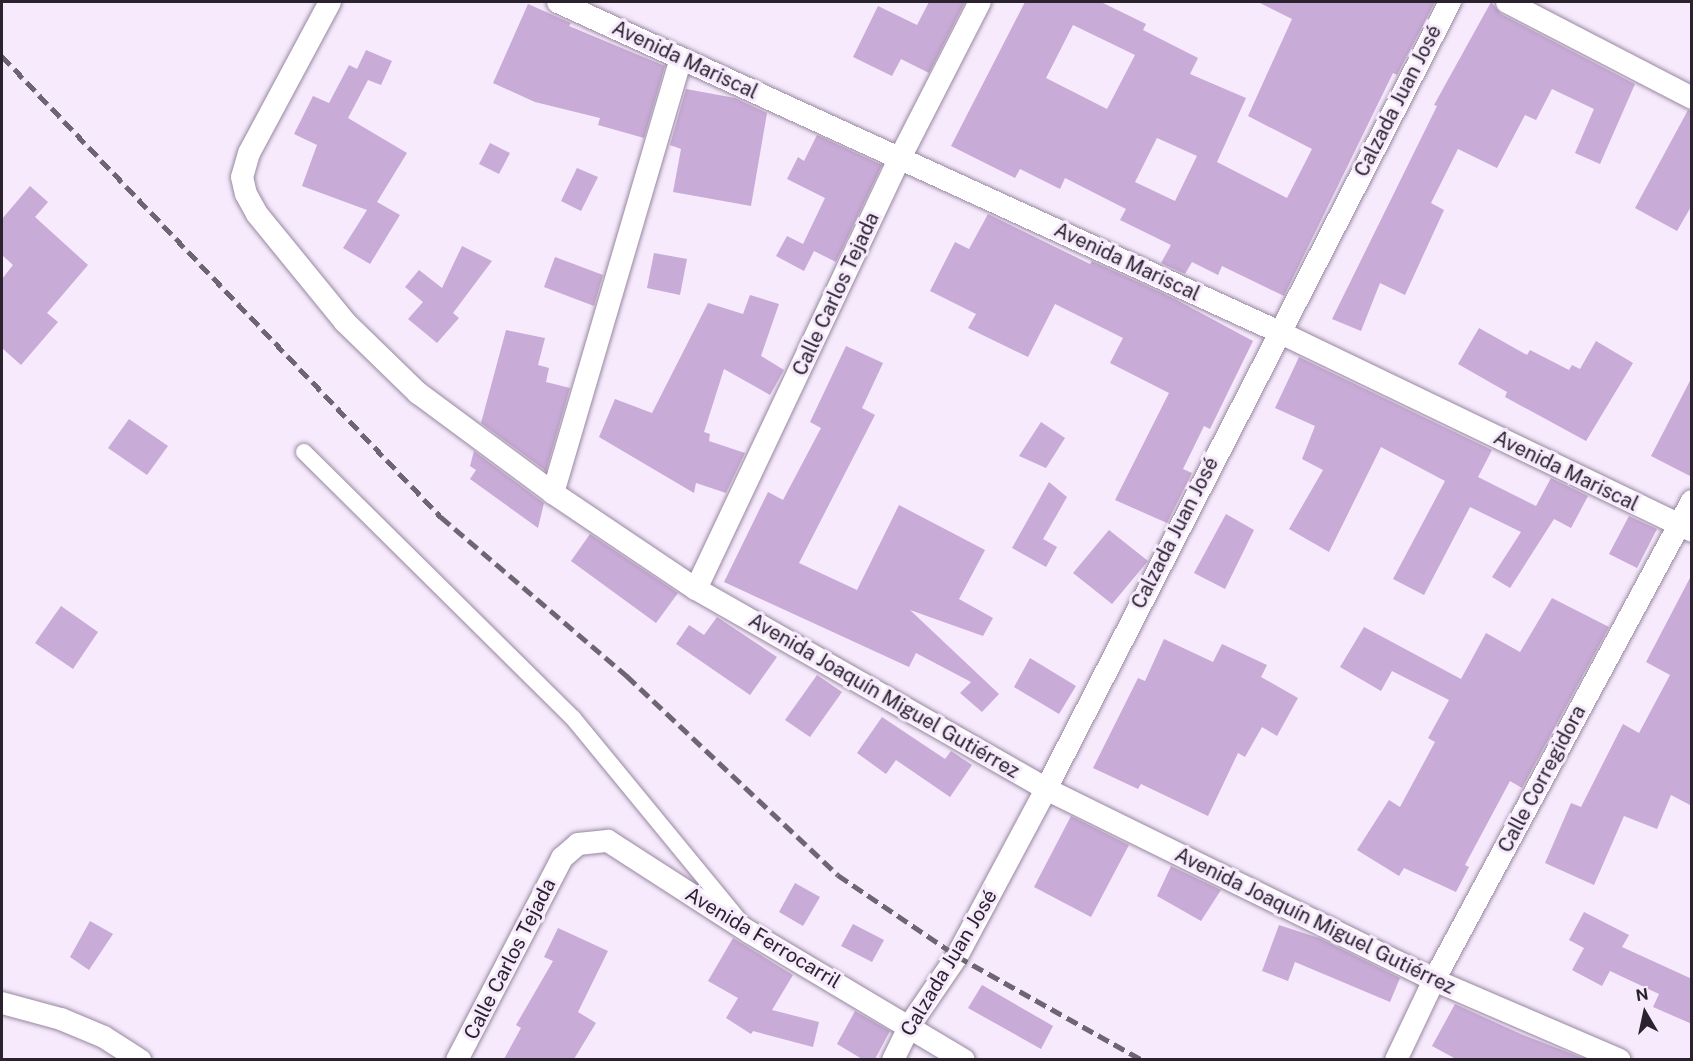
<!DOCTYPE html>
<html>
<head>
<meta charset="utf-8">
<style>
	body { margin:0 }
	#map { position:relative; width:1693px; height:1061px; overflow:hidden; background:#f6eafc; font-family:"Public Sans",sans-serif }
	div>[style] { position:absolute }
	.building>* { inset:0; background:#c8abd6 }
	.roads { filter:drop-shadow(0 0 2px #9887a1) drop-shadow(0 0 2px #9887a1) }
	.pedestrian>* { height:16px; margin:-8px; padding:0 8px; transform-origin:8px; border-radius:8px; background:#fff }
	.minor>* { height:22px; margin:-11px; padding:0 11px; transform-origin:11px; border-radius:11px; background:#fff }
	.rail>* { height:4.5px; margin-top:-2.25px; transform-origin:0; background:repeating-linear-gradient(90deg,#6e6573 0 12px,transparent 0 18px) }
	span { translate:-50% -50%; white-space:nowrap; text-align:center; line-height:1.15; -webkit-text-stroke:6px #f6eafc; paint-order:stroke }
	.street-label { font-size:20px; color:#2a232e }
	.frame { position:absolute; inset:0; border:3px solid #2a232e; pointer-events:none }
	.north { position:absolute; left:1615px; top:983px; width:60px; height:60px; -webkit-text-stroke:4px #f6eafc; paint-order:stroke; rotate:351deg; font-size:16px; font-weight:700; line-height:24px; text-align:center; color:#2a232e }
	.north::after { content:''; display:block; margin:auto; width:21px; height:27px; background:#2a232e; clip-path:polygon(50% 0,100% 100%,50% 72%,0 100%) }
</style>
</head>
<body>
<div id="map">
	<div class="building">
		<div style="clip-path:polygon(929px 2px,965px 2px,929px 73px,901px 59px,892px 76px,853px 57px,878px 6px,917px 25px)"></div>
		<div style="clip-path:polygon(evenodd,1025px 2px,1101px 2px,1146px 24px,1143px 30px,1198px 58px,1190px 74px,1246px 98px,1217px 162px,1287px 198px,1312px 149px,1248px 116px,1292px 19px,1258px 2px,1435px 2px,1397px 75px,1393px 73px,1284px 296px,1222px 266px,1218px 275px,1192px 262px,1185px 274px,1161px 263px,1171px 245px,1120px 220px,1126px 209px,1065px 178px,1060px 189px,1020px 169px,1015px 178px,951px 146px,1025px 2px,1073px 25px,1135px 55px,1107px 109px,1046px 78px,1073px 25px,1025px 2px,1157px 138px,1197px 156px,1175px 201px,1135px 182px,1157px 138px)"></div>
		<div style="clip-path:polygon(1491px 2px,1501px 14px,1635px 84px,1600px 164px,1575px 153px,1594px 109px,1552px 89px,1536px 120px,1525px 115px,1497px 168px,1458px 149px,1431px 203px,1444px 210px,1405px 295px,1380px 283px,1361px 331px,1332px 319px,1437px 106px,1434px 105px)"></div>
		<div style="clip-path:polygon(528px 4px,571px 23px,569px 26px,665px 66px,644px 138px,598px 125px,600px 118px,535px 102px,493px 83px)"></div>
		<div style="clip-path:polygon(366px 50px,392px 61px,381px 85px,368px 80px,348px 118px,407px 153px,377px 202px,400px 215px,370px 264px,343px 248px,367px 210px,302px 186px,317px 145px,294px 134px,313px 96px,329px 103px,349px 65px,357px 69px)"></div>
		<div style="clip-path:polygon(686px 89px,735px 98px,767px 113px,751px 206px,673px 192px,681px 149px,670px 145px)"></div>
		<div style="clip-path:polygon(1688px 110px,1692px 111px,1692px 205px,1677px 231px,1635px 208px)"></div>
		<div style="clip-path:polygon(817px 135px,882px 165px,836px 262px,814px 251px,804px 271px,776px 256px,787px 236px,803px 244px,825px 198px,787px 179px,798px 157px,804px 161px)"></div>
		<div style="clip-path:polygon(490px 143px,510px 153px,499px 174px,479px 164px)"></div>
		<div style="clip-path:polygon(577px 168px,598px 177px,581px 211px,561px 201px)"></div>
		<div style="clip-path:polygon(30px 186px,48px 202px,35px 217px,88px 265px,47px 313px,58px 322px,21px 365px,2px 348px,2px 279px,13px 265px,2px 255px,2px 219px)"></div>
		<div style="clip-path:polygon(988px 214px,1090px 264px,1092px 261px,1173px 298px,1253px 341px,1210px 429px,1204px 426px,1183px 469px,1192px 473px,1167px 523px,1115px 500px,1169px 393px,1110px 363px,1123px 338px,1055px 304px,1028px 357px,968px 328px,976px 314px,930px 291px,955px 242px,969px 249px)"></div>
		<div style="clip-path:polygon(462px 246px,492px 261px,453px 313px,459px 318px,437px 343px,408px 319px,423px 302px,405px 287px,419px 270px,442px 288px)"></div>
		<div style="clip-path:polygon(654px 253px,687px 259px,680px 295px,647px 288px)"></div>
		<div style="clip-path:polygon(555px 257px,603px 275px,594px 306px,544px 287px)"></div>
		<div style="clip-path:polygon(750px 295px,779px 304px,761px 356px,784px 370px,770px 395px,724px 369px,704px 432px,710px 434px,709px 441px,745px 453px,726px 493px,696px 483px,694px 493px,599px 437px,615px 399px,652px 413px,708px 303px,743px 314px)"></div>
		<div style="clip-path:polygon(1479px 328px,1527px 355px,1530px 350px,1569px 370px,1572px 365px,1580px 369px,1596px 341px,1633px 363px,1586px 441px,1505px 397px,1507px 392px,1458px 364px)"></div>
		<div style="clip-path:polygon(506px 330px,545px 338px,538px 365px,549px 368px,546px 382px,570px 388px,546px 471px,481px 423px)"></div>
		<div style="clip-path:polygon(846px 346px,883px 363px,862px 408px,875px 415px,799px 563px,857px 590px,899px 505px,985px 550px,959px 599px,993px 618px,983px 636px,910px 610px,999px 694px,982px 712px,960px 693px,971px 682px,916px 653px,909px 667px,724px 582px,768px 492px,783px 500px,821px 428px,810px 422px)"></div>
		<div style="clip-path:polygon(1299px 357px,1492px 450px,1478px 477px,1536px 506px,1551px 478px,1588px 496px,1571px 528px,1554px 519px,1510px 588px,1492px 577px,1521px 532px,1470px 507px,1424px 595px,1393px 579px,1445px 481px,1381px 447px,1329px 552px,1289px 529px,1323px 470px,1302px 459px,1315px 426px,1275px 408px)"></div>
		<div style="clip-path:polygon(1692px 377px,1692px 477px,1651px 456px)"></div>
		<div style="clip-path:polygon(129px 419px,168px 446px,147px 475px,108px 448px)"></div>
		<div style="clip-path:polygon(1041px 422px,1065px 438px,1046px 468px,1019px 456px)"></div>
		<div style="clip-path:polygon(474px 451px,544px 503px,538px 528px,470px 479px,476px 470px,470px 466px)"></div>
		<div style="clip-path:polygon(1049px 482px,1067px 497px,1043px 539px,1057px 547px,1046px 567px,1012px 548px)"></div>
		<div style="clip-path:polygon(1226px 514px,1254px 530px,1225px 589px,1194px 573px)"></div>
		<div style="clip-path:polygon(1629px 516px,1657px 529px,1637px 568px,1609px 554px)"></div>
		<div style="clip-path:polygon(1109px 530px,1148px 561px,1112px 604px,1073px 573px)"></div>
		<div style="clip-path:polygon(590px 534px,678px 593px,656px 623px,571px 561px)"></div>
		<div style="clip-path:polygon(1692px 574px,1692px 806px,1671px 795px,1657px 829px,1624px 816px,1594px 885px,1545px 863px,1571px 803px,1581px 807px,1623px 724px,1639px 733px,1670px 675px,1646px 662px)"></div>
		<div style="clip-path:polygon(1552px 598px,1609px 627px,1522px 788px,1510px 781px,1465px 865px,1469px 867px,1456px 892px,1404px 868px,1399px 876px,1357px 850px,1389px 800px,1400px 807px,1435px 742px,1428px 738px,1449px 700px,1392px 671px,1381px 691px,1340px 667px,1364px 627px,1461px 679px,1486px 633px,1520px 652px)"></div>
		<div style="clip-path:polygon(61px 606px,98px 632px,73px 669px,35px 643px)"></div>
		<div style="clip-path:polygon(717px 617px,777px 657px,750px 695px,676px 644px,689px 625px,704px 635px)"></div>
		<div style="clip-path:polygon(1164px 639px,1213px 662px,1222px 644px,1267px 665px,1261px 677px,1298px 698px,1277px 736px,1262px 727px,1245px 757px,1238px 753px,1208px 816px,1141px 784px,1138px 789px,1093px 768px,1138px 678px,1145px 681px)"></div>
		<div style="clip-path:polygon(1030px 658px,1076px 686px,1059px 714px,1014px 687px)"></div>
		<div style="clip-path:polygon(817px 675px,842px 692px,810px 737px,785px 720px)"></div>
		<div style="clip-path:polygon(882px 717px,945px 759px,951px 751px,972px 765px,950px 797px,896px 760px,886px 774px,857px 753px)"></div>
		<div style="clip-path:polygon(1071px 816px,1129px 845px,1091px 917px,1034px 887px)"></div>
		<div style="clip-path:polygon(1171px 866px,1221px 890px,1201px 921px,1157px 896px)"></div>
		<div style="clip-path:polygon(795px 883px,820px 897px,803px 926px,779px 912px)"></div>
		<div style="clip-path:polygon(1584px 912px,1629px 935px,1622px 947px,1692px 979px,1692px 1024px,1653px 1007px,1659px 994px,1610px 971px,1602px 986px,1572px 970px,1584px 948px,1569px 940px)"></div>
		<div style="clip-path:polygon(90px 921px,113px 934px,89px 970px,70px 957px)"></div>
		<div style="clip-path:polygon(853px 924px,884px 940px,872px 962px,841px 946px)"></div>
		<div style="clip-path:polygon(1279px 925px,1319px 938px,1400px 978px,1390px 1002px,1295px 962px,1288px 981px,1262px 971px)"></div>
		<div style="clip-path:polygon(558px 928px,608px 951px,578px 1012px,596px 1023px,574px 1059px,504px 1059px,521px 1028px,516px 1025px,553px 961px,544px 957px)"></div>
		<div style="clip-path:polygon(733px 938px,793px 975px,772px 1010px,819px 1022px,813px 1047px,753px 1031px,751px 1034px,726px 1018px,738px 998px,708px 981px)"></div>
		<div style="clip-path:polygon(982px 985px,1053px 1026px,1041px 1049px,968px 1008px)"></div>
		<div style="clip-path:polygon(1455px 1004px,1521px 1034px,1585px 1059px,1456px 1059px,1432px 1046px)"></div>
		<div style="clip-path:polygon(855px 1011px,890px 1031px,875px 1059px,862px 1059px,837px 1044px)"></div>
	</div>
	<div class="roads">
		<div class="pedestrian">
			<div style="left:304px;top:452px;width:378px;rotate:44.7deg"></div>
			<div style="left:573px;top:718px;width:261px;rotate:50.6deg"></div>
		</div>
		<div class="minor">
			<div style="left:330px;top:2px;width:171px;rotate:118.2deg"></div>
			<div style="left:249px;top:153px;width:25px;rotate:106deg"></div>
			<div style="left:242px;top:177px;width:17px;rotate:77deg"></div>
			<div style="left:246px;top:194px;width:23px;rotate:61deg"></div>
			<div style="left:257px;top:214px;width:139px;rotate:50.8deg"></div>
			<div style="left:345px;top:322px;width:102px;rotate:44.2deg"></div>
			<div style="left:418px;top:393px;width:168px;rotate:36.5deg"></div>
			<div style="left:553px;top:493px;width:172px;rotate:33.9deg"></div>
			<div style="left:696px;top:589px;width:403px;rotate:29.7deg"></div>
			<div style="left:1046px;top:789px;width:432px;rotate:26.2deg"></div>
			<div style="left:1434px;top:980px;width:202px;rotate:23.3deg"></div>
			<div style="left:558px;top:2px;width:793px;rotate:24.59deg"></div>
			<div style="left:1279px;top:332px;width:458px;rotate:25.7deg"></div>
			<div style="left:1507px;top:2px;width:208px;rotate:27.4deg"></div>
			<div style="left:553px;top:493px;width:452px;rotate:-73.6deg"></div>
			<div style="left:696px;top:589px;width:477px;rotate:-64.7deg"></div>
			<div style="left:900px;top:158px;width:175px;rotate:-62.9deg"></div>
			<div style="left:2px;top:1003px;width:61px;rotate:15.2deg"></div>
			<div style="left:61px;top:1019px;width:47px;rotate:22.7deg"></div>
			<div style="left:104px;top:1037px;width:43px;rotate:32.6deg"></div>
			<div style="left:457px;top:1060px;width:228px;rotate:-62.5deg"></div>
			<div style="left:562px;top:858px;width:21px;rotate:-41deg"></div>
			<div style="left:578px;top:844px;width:30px;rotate:-6deg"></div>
			<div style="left:608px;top:841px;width:168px;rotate:32.8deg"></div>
			<div style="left:749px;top:932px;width:250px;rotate:30.8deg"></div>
			<div style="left:893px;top:1060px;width:39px;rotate:-64deg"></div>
			<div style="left:910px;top:1025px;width:83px;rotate:-55.7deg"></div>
			<div style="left:957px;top:956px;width:189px;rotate:-61.9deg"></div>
			<div style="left:1046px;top:789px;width:885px;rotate:-62.83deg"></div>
			<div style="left:1396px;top:1060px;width:89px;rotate:-64.6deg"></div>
			<div style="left:1434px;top:980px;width:544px;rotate:-61.69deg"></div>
		</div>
	</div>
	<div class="rail">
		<div style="left:2px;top:56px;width:637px;rotate:46.4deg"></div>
		<div style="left:441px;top:517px;width:245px;rotate:40.5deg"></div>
		<div style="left:627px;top:676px;width:290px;rotate:43.3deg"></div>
		<div style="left:838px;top:875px;width:144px;rotate:34.2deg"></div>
		<div style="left:957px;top:956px;width:212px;rotate:29.3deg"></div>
	</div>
	<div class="street-label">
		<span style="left:685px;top:60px;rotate:25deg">Avenida Mariscal</span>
		<span style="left:1398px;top:101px;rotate:-63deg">Calzada Juan José</span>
		<span style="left:1127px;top:262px;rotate:25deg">Avenida Mariscal</span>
		<span style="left:836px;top:294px;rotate:-65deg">Calle Carlos Tejada</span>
		<span style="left:1566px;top:471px;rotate:26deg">Avenida Mariscal</span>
		<span style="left:1175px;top:533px;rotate:-63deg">Calzada Juan José</span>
		<span style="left:884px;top:696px;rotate:30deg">Avenida Joaquín Miguel Gutiérrez</span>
		<span style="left:1542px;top:779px;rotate:-62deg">Calle Corregidora</span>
		<span style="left:1315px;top:921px;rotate:26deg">Avenida Joaquín Miguel Gutiérrez</span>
		<span style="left:763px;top:938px;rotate:31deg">Avenida Ferrocarril</span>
		<span style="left:510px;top:959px;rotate:-63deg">Calle Carlos Tejada</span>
		<span style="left:949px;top:963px;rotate:-59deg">Calzada Juan José</span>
	</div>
	<div class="frame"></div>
	<div class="north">N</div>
</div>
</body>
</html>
